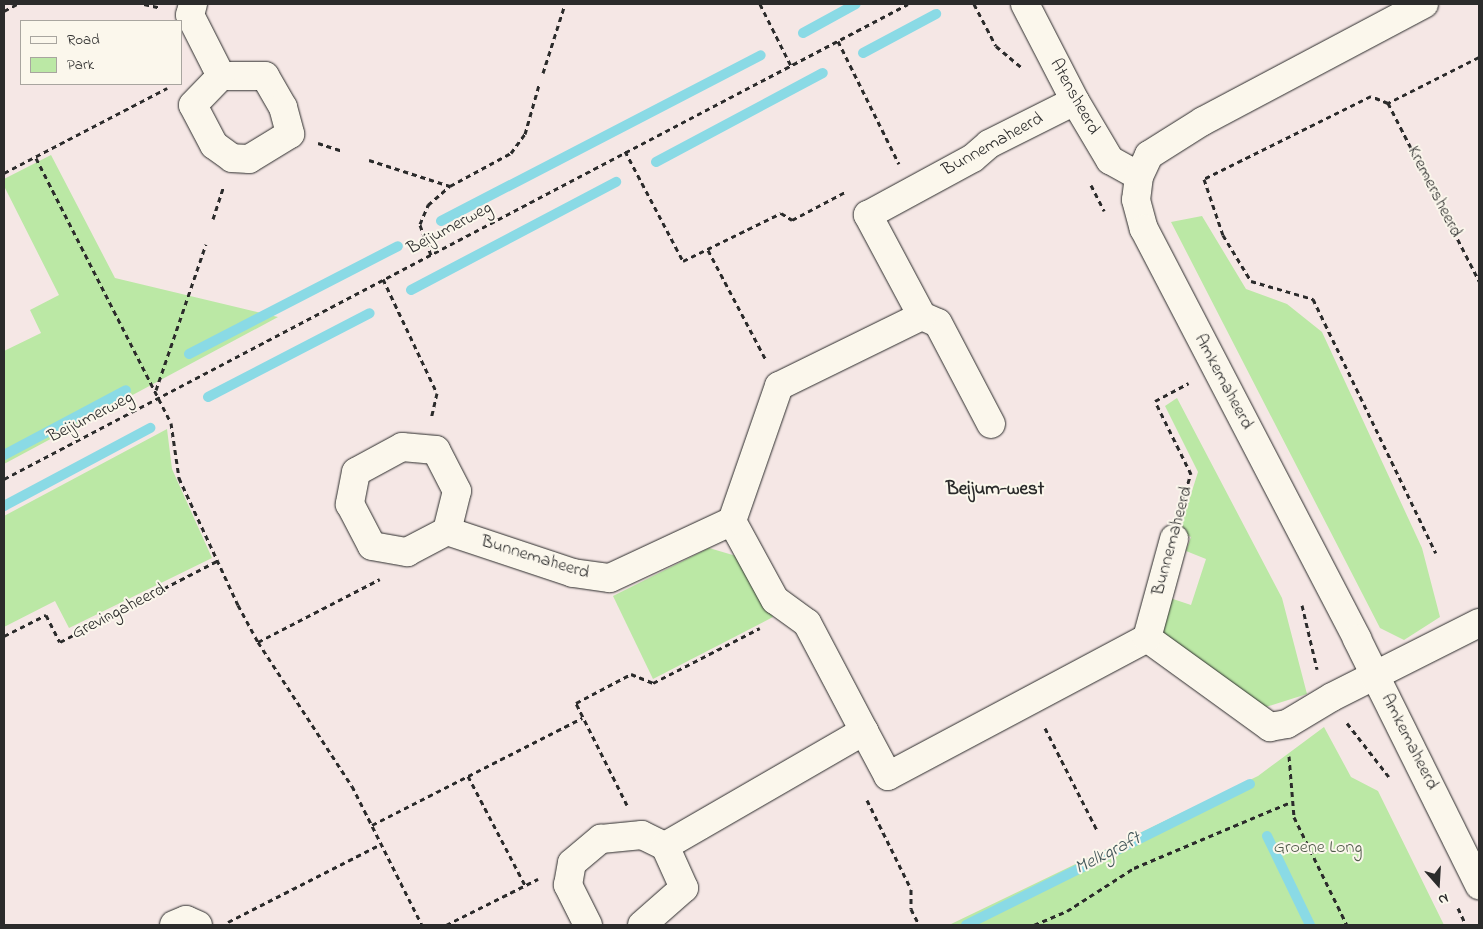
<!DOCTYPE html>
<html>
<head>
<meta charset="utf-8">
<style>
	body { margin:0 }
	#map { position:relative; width:1483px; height:929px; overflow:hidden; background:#f5e7e5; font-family:"Indie Flower",sans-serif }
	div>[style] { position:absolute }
	.green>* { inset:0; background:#bbe8a5 }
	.stream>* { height:10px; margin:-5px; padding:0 5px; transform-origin:5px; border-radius:5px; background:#8adae5 }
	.path>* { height:3px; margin-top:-1.5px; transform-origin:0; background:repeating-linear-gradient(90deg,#2b2b2b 0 5px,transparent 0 9px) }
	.roads { filter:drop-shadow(0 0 1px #2b2b2b) drop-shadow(0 0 1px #2b2b2b) }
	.minor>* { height:28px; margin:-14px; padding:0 14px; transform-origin:14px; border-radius:14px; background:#fbf7ec }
	.tertiary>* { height:28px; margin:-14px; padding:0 14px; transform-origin:14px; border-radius:14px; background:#fbf7ec }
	span { translate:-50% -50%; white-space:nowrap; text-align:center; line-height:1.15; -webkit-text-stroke:4px #fbf7ec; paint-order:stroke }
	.street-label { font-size:18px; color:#2b2b2b }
	.park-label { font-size:18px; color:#4f5a4a }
	.neighbourhood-label { font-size:19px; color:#2b2b2b; font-weight:700 }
	.water-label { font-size:19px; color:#43575a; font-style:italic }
	.frame { position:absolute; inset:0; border:5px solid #2b2b2b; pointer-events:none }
	.legend { position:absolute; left:20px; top:20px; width:162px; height:65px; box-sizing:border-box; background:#fbf7ec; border:1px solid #a8a59f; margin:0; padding:6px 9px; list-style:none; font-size:15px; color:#2b2b2b }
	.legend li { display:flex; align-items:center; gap:10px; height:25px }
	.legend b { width:25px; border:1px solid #a8a59f }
	.north { position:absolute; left:1413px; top:859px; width:50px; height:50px; -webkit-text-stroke:4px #fbf7ec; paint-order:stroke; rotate:161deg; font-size:14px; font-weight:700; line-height:20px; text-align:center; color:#2b2b2b }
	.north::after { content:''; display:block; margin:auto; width:18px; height:22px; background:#2b2b2b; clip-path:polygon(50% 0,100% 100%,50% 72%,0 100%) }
</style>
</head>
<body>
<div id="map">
	<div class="green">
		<div style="clip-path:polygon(51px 155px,115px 278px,278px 317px,4px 464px,4px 351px,41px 333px,30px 310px,59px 295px,4px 186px,4px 179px)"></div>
		<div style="clip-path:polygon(1202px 216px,1246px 289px,1287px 304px,1322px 332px,1422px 548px,1440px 617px,1404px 640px,1380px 628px,1171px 222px)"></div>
		<div style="clip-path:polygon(1177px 398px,1282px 598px,1307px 694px,1266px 707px,1160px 636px,1170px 598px,1191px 605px,1206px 559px,1186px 551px,1191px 537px,1179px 532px,1198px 472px,1165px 406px)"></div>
		<div style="clip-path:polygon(167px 429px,172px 469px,212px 558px,69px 628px,55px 601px,4px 627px,4px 516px)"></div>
		<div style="clip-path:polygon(709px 548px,743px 558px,773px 617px,653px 679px,613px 596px)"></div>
		<div style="clip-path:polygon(1324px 727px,1351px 777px,1378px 791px,1444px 925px,949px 925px,1258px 776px)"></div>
	</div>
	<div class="stream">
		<div style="left:803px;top:33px;width:60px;rotate:-28.7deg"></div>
		<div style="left:863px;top:53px;width:83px;rotate:-28.1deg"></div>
		<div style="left:656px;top:162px;width:189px;rotate:-28.1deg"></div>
		<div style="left:441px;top:221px;width:360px;rotate:-27.4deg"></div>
		<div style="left:411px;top:290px;width:232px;rotate:-27.8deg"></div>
		<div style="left:189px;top:354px;width:235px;rotate:-27.3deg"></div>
		<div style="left:208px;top:397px;width:182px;rotate:-27.4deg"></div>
		<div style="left:4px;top:455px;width:138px;rotate:-28deg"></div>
		<div style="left:4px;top:506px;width:166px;rotate:-28.1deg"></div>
		<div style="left:1267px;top:836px;width:99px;rotate:64.2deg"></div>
		<div style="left:966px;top:925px;width:317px;rotate:-26.4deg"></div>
	</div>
	<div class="path">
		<div style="left:144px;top:4px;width:17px;rotate:13deg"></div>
		<div style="left:760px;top:4px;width:69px;rotate:63.4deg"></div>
		<div style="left:974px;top:4px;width:47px;rotate:62.4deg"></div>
		<div style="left:996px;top:46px;width:33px;rotate:40deg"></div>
		<div style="left:4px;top:11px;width:15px;rotate:-28deg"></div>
		<div style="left:838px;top:41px;width:137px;rotate:63.6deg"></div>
		<div style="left:1479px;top:57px;width:102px;rotate:153.2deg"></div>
		<div style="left:1388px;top:103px;width:200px;rotate:62.9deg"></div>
		<div style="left:543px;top:73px;width:72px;rotate:-72.3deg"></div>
		<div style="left:1388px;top:103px;width:18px;rotate:-158deg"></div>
		<div style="left:1371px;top:96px;width:186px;rotate:153.6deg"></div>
		<div style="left:1204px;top:179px;width:59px;rotate:71.3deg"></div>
		<div style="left:1223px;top:235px;width:54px;rotate:58.7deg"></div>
		<div style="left:1251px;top:281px;width:65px;rotate:16.2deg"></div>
		<div style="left:1313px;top:299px;width:282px;rotate:64.2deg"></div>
		<div style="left:318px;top:143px;width:26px;rotate:18deg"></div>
		<div style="left:625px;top:151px;width:124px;rotate:62.2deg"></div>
		<div style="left:683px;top:261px;width:109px;rotate:-26.1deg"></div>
		<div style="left:781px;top:213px;width:13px;rotate:32deg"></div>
		<div style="left:792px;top:220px;width:60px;rotate:-27.8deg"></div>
		<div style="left:36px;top:158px;width:297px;rotate:63deg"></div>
		<div style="left:171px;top:423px;width:56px;rotate:81.7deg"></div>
		<div style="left:179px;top:478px;width:140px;rotate:65.1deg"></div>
		<div style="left:238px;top:605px;width:42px;rotate:61.6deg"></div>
		<div style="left:258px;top:642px;width:172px;rotate:56.9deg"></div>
		<div style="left:352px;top:786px;width:156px;rotate:63.3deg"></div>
		<div style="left:369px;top:160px;width:85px;rotate:17.8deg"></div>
		<div style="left:4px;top:173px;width:184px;rotate:-27.5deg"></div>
		<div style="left:1091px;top:185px;width:29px;rotate:63deg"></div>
		<div style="left:213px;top:219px;width:35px;rotate:-72deg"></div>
		<div style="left:708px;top:250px;width:124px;rotate:62.2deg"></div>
		<div style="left:431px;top:255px;width:33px;rotate:-110deg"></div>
		<div style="left:420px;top:224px;width:21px;rotate:-67deg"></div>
		<div style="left:428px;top:205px;width:29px;rotate:-41deg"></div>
		<div style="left:450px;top:186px;width:69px;rotate:-28.4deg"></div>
		<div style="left:511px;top:153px;width:24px;rotate:-54deg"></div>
		<div style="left:525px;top:134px;width:51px;rotate:-74.1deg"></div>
		<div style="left:383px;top:279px;width:126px;rotate:64.7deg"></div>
		<div style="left:437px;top:393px;width:26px;rotate:103deg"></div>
		<div style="left:156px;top:390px;width:154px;rotate:-71.1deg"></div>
		<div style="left:4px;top:479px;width:1021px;rotate:-27.72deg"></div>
		<div style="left:1180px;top:509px;width:37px;rotate:-73deg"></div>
		<div style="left:1191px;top:474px;width:81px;rotate:-116.3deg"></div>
		<div style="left:1155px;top:401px;width:38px;rotate:-28deg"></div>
		<div style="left:1302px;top:605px;width:66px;rotate:76.8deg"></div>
		<div style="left:4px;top:636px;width:47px;rotate:-26.6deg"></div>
		<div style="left:46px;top:615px;width:30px;rotate:63deg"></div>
		<div style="left:60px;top:642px;width:179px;rotate:-27.3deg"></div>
		<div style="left:258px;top:642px;width:137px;rotate:-27.3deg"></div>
		<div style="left:1347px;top:723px;width:68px;rotate:52.1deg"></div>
		<div style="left:1045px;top:728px;width:114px;rotate:63deg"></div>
		<div style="left:1289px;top:756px;width:61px;rotate:85.3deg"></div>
		<div style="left:1294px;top:817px;width:120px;rotate:63.9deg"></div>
		<div style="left:468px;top:776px;width:123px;rotate:62.4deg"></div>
		<div style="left:867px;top:800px;width:99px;rotate:63.7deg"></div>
		<div style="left:911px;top:889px;width:20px;rotate:90deg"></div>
		<div style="left:911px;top:909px;width:18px;rotate:63deg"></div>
		<div style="left:627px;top:805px;width:114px;rotate:-116.6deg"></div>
		<div style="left:576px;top:703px;width:62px;rotate:-27.8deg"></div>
		<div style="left:631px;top:674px;width:24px;rotate:22deg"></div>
		<div style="left:653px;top:683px;width:120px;rotate:-27.2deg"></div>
		<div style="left:372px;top:825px;width:236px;rotate:-27deg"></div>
		<div style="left:1458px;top:908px;width:19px;rotate:65deg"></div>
		<div style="left:228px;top:922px;width:172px;rotate:-27deg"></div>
		<div style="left:446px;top:925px;width:103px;rotate:-26.6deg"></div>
		<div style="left:1034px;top:925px;width:36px;rotate:-23deg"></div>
		<div style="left:1067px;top:911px;width:80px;rotate:-32.7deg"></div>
		<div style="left:1134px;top:868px;width:170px;rotate:-22.8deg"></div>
	</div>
	<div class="roads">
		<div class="minor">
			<div style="left:193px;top:4px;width:11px;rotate:105deg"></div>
			<div style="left:190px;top:15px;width:68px;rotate:63.1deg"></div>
			<div style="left:1025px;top:4px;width:109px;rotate:62.7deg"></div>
			<div style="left:1075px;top:101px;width:69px;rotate:59.3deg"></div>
			<div style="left:1110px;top:160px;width:33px;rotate:29deg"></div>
			<div style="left:221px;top:76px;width:44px"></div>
			<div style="left:265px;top:76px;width:36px;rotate:60deg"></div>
			<div style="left:283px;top:107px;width:28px;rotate:75deg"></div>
			<div style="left:290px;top:134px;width:48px;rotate:148.6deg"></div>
			<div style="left:249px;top:159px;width:17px;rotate:-177deg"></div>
			<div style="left:232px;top:158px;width:22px;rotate:-144deg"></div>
			<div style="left:214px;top:145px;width:45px;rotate:-117.7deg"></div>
			<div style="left:193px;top:105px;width:40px;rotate:-46deg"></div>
			<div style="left:922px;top:316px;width:17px;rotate:24deg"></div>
			<div style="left:938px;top:323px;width:114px;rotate:62.3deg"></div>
			<div style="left:447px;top:531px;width:41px;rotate:-76deg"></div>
			<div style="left:457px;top:491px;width:46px;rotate:-117.1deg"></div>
			<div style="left:436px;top:450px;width:34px;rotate:-175deg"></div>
			<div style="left:402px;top:447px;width:52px;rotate:151.5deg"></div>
			<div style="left:356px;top:472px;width:33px;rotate:101deg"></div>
			<div style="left:350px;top:504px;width:47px;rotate:62.4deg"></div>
			<div style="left:372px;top:546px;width:36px;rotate:10deg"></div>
			<div style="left:407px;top:552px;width:45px;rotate:-27.7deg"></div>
			<div style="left:447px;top:531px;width:133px;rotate:18.4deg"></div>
			<div style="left:573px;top:573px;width:37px;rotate:8deg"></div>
			<div style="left:610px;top:578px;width:135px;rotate:-25deg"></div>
			<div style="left:1147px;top:638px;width:152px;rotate:35.9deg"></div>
			<div style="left:1270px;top:727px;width:17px;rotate:-10deg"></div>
			<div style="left:1287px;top:724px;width:52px;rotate:-31deg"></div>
			<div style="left:1332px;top:697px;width:165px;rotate:-26.7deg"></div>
			<div style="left:864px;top:731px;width:51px;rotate:61.9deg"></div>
			<div style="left:888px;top:776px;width:293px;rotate:-28deg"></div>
			<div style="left:1147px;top:638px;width:103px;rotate:-74.7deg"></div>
			<div style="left:174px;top:925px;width:13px;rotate:-23deg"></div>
			<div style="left:186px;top:920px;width:13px;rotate:23deg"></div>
			<div style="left:588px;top:925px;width:45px;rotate:-116.6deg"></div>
			<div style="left:568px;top:885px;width:22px;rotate:-80deg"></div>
			<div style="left:572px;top:863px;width:38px;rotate:-40deg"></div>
			<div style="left:601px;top:839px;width:41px;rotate:-5.6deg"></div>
			<div style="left:642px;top:835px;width:25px;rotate:26deg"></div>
			<div style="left:665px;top:846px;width:230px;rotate:-30deg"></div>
			<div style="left:864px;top:731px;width:122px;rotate:-117.8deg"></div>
			<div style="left:807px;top:623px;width:39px;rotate:-144deg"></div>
			<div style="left:775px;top:600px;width:90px;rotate:-118.6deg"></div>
			<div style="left:732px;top:521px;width:143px;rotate:-70.8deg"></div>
			<div style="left:779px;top:386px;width:159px;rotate:-26.1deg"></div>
			<div style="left:922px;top:316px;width:115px;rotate:-118.1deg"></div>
			<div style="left:868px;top:215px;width:119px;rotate:-28.5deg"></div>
			<div style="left:973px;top:158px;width:21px;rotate:-41deg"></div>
			<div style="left:989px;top:144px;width:96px;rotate:-26.6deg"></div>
			<div style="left:642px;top:925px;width:56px;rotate:-41.4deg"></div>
			<div style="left:684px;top:888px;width:46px;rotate:-114.3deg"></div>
		</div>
		<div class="tertiary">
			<div style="left:1424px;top:4px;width:250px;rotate:152.1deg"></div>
			<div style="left:1203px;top:121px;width:64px;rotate:147.8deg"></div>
			<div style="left:1149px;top:155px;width:23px;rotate:115deg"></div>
			<div style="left:1139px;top:176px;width:24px;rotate:97deg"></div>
			<div style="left:1136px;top:200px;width:30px;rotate:75deg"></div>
			<div style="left:1144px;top:229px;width:462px;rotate:62.5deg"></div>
			<div style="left:1357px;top:639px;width:275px;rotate:63.6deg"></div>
		</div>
	</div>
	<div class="street-label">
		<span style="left:1074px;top:97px;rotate:61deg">Atensheerd</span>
		<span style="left:993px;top:145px;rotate:-29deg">Bunnemaheerd</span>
		<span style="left:1434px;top:192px;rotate:63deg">Kremersheerd</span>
		<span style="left:450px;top:229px;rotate:-28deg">Beijumerweg</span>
		<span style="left:1223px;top:382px;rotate:62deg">Amkemaheerd</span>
		<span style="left:91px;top:418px;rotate:-27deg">Beijumerweg</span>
		<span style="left:1173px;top:541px;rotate:-75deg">Bunnemaheerd</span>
		<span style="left:535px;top:558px;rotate:17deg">Bunnemaheerd</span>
		<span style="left:119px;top:612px;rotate:-27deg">Grevingaheerd</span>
		<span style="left:1409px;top:742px;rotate:63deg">Amkemaheerd</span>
	</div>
	<div class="park-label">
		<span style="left:1318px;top:848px">Groene Long</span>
	</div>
	<div class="neighbourhood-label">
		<span style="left:995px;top:490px">Beijum-west</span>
	</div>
	<div class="water-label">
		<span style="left:1108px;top:854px;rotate:-27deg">Melkgraft</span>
	</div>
	<div class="frame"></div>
	<ul class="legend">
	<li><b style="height:6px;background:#fbf7ec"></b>Road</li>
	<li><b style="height:14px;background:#bbe8a5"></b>Park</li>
	</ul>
	<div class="north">N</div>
</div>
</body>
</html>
